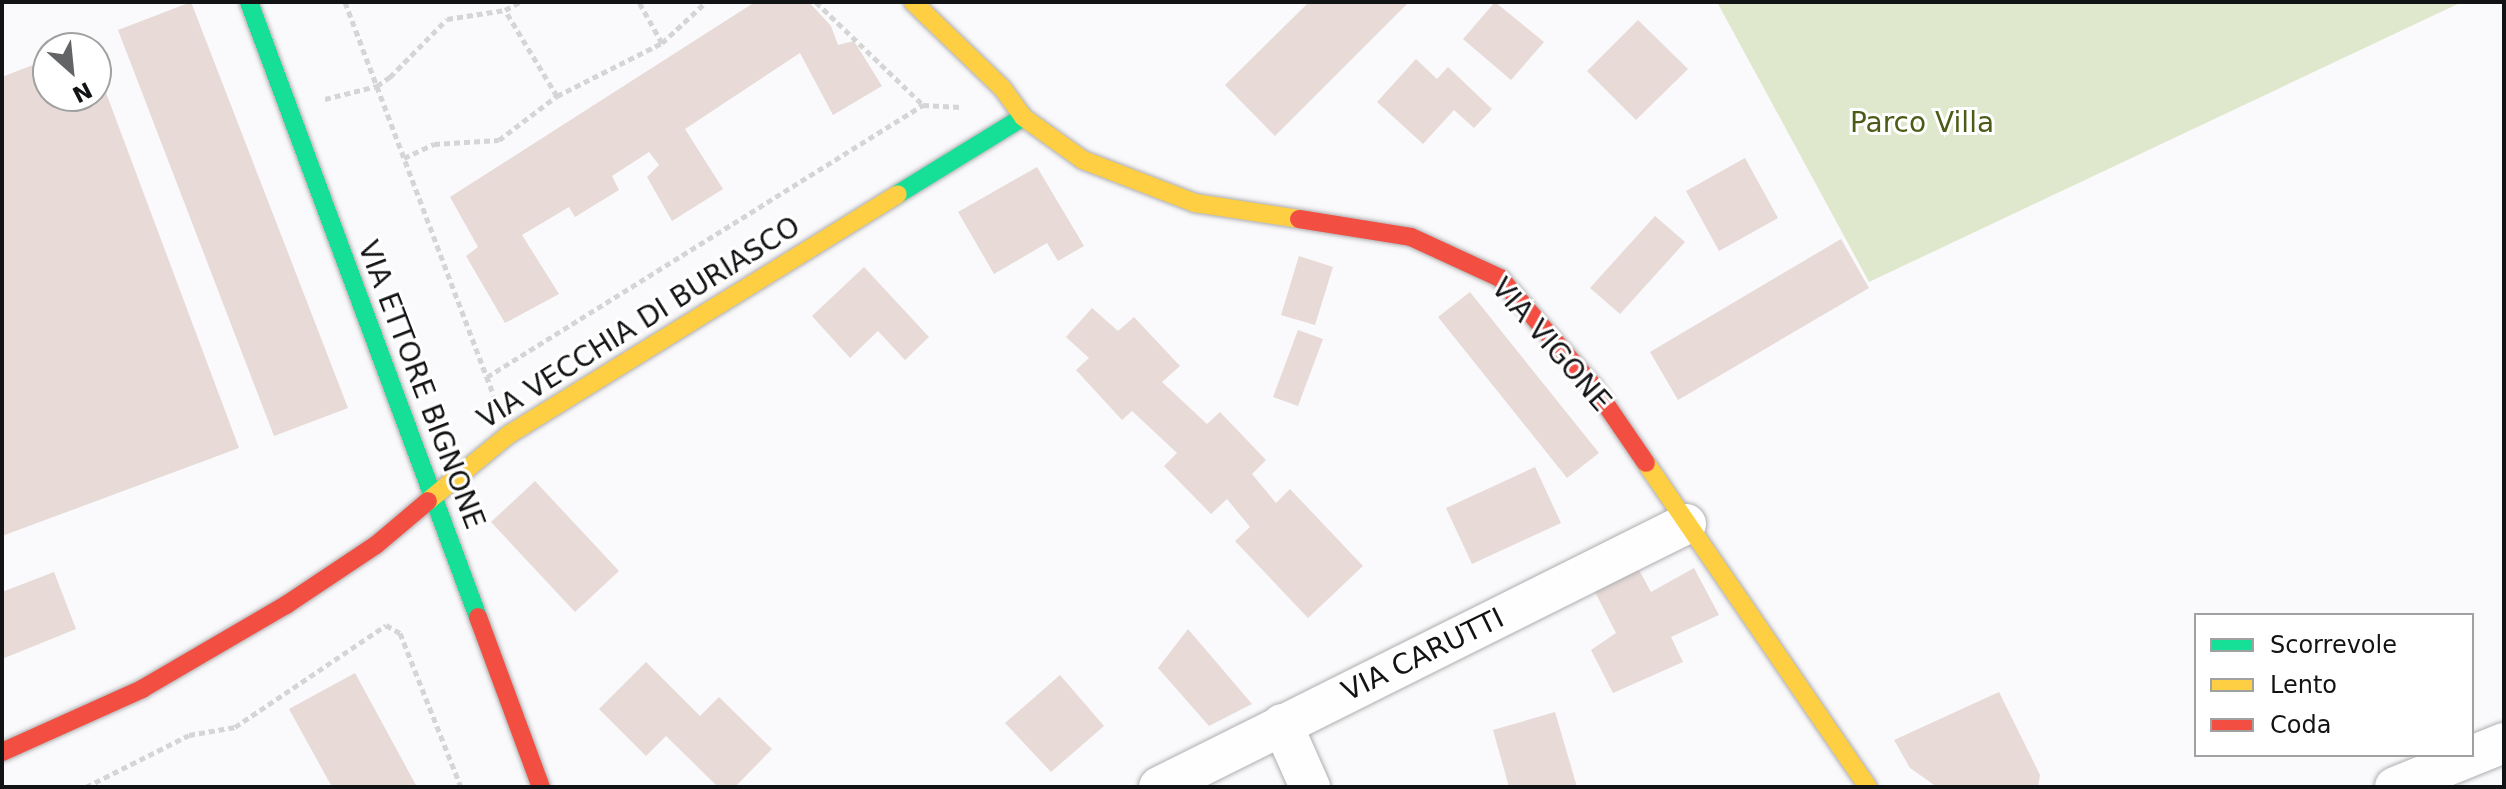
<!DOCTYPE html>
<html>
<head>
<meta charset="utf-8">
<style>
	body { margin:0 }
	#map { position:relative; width:2506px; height:789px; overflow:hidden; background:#fafafc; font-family:"DejaVu Sans",sans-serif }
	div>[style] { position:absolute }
	.green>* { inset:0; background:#dfe8cc }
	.building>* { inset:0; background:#e7dad7 }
	.path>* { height:5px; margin-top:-2.5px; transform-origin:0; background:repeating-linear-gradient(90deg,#d5d5d5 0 6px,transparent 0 10px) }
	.roads { filter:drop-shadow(0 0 2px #aeaeb0) drop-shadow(0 0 2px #aeaeb0) }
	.street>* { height:40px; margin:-20px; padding:0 20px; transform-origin:20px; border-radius:20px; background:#fefeff }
	.fast>* { height:18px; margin:-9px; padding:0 9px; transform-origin:9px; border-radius:9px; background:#16e098 }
	.slow>* { height:18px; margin:-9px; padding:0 9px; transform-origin:9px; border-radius:9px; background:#ffcf43 }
	.jam>* { height:18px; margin:-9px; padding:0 9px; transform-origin:9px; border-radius:9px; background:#f24e42 }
	span { translate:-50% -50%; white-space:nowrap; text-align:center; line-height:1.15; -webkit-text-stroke:6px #fff; paint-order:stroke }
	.park-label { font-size:28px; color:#4c5c17 }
	.street-label { font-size:28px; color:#121314 }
	.frame { position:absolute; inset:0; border:4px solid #121314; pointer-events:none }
	.legend { position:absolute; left:2194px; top:613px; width:280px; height:144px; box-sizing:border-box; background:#fff; border:2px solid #a0a1a1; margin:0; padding:10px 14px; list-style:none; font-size:24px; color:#121314 }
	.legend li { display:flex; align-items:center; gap:16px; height:40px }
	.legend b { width:40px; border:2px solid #a0a1a1 }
	.north { position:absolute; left:32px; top:32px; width:80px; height:80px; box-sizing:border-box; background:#fff; border:2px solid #a0a1a1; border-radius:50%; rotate:153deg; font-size:22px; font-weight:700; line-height:32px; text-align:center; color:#121314 }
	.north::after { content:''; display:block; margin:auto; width:28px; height:36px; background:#636465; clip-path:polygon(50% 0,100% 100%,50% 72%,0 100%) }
</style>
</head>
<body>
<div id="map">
	<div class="green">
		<div style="clip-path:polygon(1717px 2px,2462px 2px,1869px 282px)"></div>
	</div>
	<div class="building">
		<div style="clip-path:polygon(191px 2px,348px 408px,274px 436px,118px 30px)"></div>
		<div style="clip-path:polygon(755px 2px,809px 2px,831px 26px,838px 45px,854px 41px,882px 86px,833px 115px,800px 53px,685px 129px,723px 189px,672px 221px,647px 177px,659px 165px,649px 152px,612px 176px,619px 190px,575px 217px,569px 207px,522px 235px,559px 294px,505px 323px,466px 256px,478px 247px,450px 197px)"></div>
		<div style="clip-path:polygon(1309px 2px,1409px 2px,1275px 136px,1225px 85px)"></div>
		<div style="clip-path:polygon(1495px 2px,1544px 42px,1511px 80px,1463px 39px)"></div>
		<div style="clip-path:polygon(1638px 20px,1688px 69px,1636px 120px,1587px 71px)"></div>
		<div style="clip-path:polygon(48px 59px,48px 96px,96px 96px,96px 66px,239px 448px,2px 536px,2px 77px)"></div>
		<div style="clip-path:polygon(1416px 59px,1437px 79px,1448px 67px,1492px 109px,1474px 128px,1454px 110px,1423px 144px,1377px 102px)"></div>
		<div style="clip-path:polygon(1745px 158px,1778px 218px,1719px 251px,1686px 191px)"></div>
		<div style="clip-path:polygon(1037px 167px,1084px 246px,1058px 261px,1047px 243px,994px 274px,958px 212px)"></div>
		<div style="clip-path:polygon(1655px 216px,1685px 242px,1620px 314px,1590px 288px)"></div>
		<div style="clip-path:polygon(1841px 239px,1869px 288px,1678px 400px,1650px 352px)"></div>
		<div style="clip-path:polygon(1299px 256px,1333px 267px,1315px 325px,1281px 315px)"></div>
		<div style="clip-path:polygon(864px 267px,929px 337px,905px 360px,878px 331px,850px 358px,812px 316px)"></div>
		<div style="clip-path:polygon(1470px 292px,1599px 453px,1567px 478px,1438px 317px)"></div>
		<div style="clip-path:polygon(1092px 308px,1118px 331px,1134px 317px,1180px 366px,1162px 382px,1207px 424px,1220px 412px,1266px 460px,1252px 474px,1276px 503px,1290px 489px,1363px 566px,1308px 618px,1235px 541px,1250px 527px,1227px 499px,1211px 514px,1164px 466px,1177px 453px,1132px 411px,1122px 420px,1076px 370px,1089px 358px,1066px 337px)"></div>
		<div style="clip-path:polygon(1298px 330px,1323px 339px,1298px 406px,1273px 397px)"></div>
		<div style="clip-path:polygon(1535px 467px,1561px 523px,1472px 564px,1446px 508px)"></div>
		<div style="clip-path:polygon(535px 481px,619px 571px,575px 612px,491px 522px)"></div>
		<div style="clip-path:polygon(1638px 568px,1651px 592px,1694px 568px,1719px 615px,1671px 637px,1683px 662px,1613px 693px,1591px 650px,1616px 633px,1595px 592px)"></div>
		<div style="clip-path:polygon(54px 572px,76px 629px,2px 659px,2px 592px)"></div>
		<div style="clip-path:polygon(1188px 629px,1252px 704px,1209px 726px,1158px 668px)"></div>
		<div style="clip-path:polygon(646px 662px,700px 716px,719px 697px,772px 749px,735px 787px,718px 787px,666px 736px,646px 756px,599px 709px)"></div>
		<div style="clip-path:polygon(355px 673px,417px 787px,332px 787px,289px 709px)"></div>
		<div style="clip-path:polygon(1060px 675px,1104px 726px,1051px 772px,1005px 723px)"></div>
		<div style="clip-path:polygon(1999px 692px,2040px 775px,2038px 787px,1937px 787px,1910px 768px,1894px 740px)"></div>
		<div style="clip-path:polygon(1555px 712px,1577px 787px,1509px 787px,1493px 730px)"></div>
	</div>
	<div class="path">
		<div style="left:345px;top:2px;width:422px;rotate:69.3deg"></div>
		<div style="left:816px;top:2px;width:149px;rotate:43.9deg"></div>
		<div style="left:923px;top:105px;width:38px;rotate:3deg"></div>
		<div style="left:662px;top:43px;width:60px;rotate:-43deg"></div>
		<div style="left:557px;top:96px;width:118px;rotate:-26.8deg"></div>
		<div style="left:662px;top:43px;width:47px;rotate:-119.3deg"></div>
		<div style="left:325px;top:99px;width:54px;rotate:-14deg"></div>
		<div style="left:377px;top:86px;width:16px;rotate:-35deg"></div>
		<div style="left:390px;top:77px;width:81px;rotate:-45.5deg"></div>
		<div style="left:447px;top:19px;width:59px;rotate:-8.8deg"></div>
		<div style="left:505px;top:10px;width:17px;rotate:-28deg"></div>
		<div style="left:404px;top:158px;width:33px;rotate:-25deg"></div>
		<div style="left:434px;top:144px;width:65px;rotate:-3.5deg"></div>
		<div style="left:499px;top:140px;width:73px;rotate:-37.2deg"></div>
		<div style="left:557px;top:96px;width:100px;rotate:-121.2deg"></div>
		<div style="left:487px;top:377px;width:514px;rotate:-31.96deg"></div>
		<div style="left:86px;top:787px;width:115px;rotate:-26.8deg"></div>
		<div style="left:189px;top:735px;width:47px;rotate:-9.9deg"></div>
		<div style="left:235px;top:727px;width:182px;rotate:-34deg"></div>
		<div style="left:386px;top:625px;width:16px;rotate:30deg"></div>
		<div style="left:400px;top:633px;width:166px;rotate:68.4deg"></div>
	</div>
	<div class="roads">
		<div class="street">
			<div style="left:1282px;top:724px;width:69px;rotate:66deg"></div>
			<div style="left:1159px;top:787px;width:589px;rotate:-26.52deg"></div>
			<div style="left:2395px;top:787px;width:118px;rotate:-22deg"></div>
		</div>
		<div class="fast">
			<div style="left:249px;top:2px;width:656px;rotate:69.58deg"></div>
			<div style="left:898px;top:194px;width:147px;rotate:-31.6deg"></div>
		</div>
		<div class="slow">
			<div style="left:913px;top:2px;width:125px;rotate:44deg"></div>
			<div style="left:1003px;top:89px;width:34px;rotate:54deg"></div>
			<div style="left:1023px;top:117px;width:74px;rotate:35.6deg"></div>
			<div style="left:1083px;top:160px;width:120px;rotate:21deg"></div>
			<div style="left:1195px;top:203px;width:105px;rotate:8.7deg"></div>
			<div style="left:1646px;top:463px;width:393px;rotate:55.6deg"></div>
			<div style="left:428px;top:501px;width:104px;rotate:-39.5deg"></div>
			<div style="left:508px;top:435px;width:458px;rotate:-31.7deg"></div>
		</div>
		<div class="jam">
			<div style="left:1299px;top:219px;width:113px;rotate:9.1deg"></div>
			<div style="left:1411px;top:237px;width:98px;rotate:24.7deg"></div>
			<div style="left:1500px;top:278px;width:144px;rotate:49.2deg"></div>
			<div style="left:1594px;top:387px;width:92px;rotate:55.6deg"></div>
			<div style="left:478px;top:617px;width:181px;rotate:69.7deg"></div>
			<div style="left:2px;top:752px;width:154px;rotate:-24.2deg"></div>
			<div style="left:142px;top:689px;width:167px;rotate:-30.3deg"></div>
			<div style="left:286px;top:605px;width:108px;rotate:-33.7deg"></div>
			<div style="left:376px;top:545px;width:68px;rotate:-40.2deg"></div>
		</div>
	</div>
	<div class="park-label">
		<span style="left:1922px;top:123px">Parco Villa</span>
	</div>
	<div class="street-label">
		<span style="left:639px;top:323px;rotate:-32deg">VIA VECCHIA DI BURIASCO</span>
		<span style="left:1551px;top:345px;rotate:49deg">VIA VIGONE</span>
		<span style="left:421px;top:385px;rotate:69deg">VIA ETTORE BIGNONE</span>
		<span style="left:1423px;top:655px;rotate:-26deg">VIA CARUTTI</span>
	</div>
	<div class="frame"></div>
	<ul class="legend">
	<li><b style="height:10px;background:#16e098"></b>Scorrevole</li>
	<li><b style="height:10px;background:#ffcf43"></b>Lento</li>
	<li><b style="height:10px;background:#f24e42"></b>Coda</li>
	</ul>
	<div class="north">N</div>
</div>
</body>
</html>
